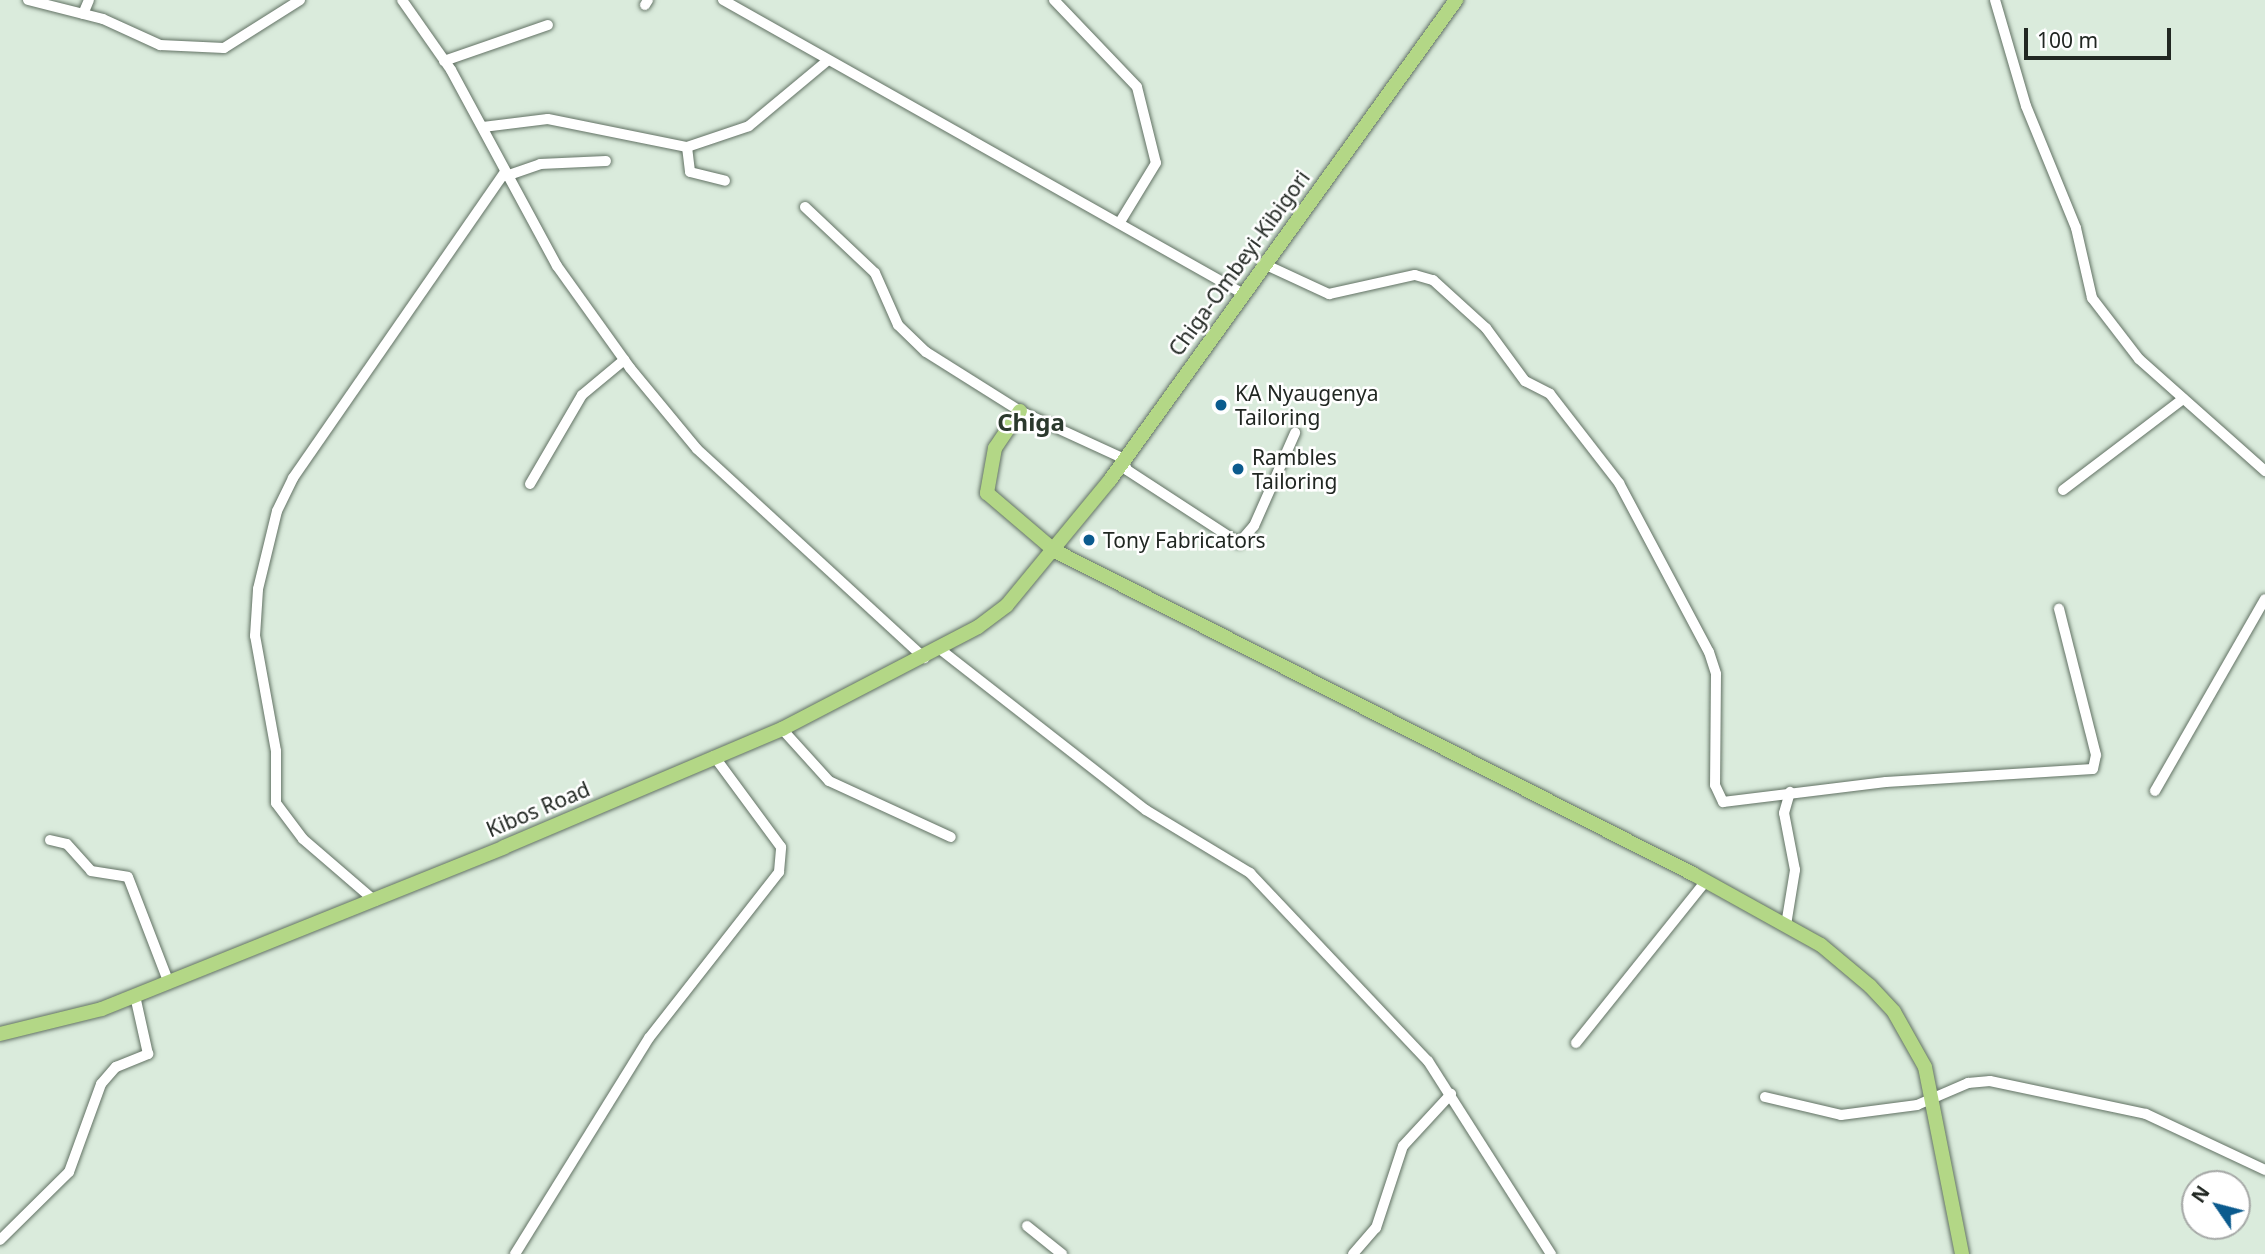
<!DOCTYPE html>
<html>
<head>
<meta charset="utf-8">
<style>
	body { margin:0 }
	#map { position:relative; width:2265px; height:1254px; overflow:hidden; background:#daebdc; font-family:"Noto Sans",sans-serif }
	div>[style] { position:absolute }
	.roads { filter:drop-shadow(0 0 2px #627264) drop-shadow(0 0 2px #627264) }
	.minor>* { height:10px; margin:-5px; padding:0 5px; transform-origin:5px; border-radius:5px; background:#fff }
	.major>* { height:14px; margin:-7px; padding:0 7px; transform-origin:7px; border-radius:7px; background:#b3d786 }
	.dots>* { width:19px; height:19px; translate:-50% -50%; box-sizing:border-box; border:4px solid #fff; border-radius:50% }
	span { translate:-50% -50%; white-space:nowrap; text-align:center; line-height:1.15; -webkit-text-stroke:5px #fff; paint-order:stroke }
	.street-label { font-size:21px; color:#212722 }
	.poi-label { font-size:21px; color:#212722 }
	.left { translate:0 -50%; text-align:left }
	.quarter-label { font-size:24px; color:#2b392d; font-weight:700 }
	.north { position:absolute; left:2181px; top:1170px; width:70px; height:70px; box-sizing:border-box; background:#fff; border:2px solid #a6a9a7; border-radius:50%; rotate:305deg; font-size:19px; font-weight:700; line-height:28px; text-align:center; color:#212722 }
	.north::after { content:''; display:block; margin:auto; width:24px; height:32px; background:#0b5b8e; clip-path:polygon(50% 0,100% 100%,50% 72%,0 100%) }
	.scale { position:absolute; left:2024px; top:28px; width:147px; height:32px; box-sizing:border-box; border:4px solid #212722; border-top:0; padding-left:9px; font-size:21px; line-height:24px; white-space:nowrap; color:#212722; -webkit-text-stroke:5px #fff; paint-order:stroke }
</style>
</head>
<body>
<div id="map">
	<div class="roads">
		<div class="minor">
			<div style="left:28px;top:0;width:77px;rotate:14.2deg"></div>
			<div style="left:103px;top:19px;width:63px;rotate:24.5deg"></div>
			<div style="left:160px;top:45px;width:64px;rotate:2.7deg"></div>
			<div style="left:224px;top:48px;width:90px;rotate:-32.3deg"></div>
			<div style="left:402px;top:0;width:85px;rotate:55deg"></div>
			<div style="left:451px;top:70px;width:223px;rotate:61.6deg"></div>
			<div style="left:557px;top:266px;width:125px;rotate:54.4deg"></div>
			<div style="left:630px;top:368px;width:105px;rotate:50.4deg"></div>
			<div style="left:697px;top:449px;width:309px;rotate:42.6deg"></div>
			<div style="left:723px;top:0;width:596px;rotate:29.45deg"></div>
			<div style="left:1054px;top:0;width:120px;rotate:46.3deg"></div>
			<div style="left:1137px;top:87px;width:78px;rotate:76deg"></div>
			<div style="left:1156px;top:163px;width:69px;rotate:121.4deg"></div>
			<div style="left:1995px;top:0;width:110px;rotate:73.7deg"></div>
			<div style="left:2026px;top:106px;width:132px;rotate:67.7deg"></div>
			<div style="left:2076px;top:228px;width:72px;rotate:77.1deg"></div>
			<div style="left:2092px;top:298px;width:77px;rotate:52.4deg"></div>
			<div style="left:2139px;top:359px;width:169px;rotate:41.6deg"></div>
			<div style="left:645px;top:5px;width:6px;rotate:-59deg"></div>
			<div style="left:83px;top:14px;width:15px;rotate:-67deg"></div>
			<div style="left:444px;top:61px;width:110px;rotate:-19.1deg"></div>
			<div style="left:483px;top:127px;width:65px;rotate:-7deg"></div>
			<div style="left:548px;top:119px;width:142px;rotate:11.4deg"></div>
			<div style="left:687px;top:147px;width:65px;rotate:-18.7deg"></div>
			<div style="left:749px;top:126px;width:102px;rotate:-39.8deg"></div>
			<div style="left:687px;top:147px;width:25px;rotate:83deg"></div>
			<div style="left:690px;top:172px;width:36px;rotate:14deg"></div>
			<div style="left:506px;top:176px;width:36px;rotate:-19deg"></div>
			<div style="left:540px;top:164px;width:66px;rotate:-2.6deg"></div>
			<div style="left:805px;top:207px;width:96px;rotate:43.3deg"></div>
			<div style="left:875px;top:273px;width:57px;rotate:66.1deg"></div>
			<div style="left:898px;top:325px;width:39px;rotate:44deg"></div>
			<div style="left:926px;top:352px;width:111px;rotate:32.1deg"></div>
			<div style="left:1020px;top:411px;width:112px;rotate:24.7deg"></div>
			<div style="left:1122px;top:458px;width:13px;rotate:67deg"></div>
			<div style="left:1127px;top:470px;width:134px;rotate:33.1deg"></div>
			<div style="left:1239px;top:543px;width:23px;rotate:-49deg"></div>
			<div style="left:1254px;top:526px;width:102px;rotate:-66.2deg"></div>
			<div style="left:1264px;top:264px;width:72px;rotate:24.8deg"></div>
			<div style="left:1329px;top:294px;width:88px;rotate:-12.5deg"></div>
			<div style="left:1415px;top:275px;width:19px;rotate:16deg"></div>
			<div style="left:1433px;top:280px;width:72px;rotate:42.2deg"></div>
			<div style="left:1486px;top:328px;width:66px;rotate:53.7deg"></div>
			<div style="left:1525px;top:381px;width:28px;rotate:27deg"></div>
			<div style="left:1550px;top:394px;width:113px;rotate:52.2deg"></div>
			<div style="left:1619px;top:483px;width:191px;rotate:62deg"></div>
			<div style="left:1709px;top:652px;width:23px;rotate:72deg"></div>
			<div style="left:1716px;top:674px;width:111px;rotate:90.5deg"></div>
			<div style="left:1715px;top:785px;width:19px;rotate:65deg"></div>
			<div style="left:1723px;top:802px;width:164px;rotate:-7deg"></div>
			<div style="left:1886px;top:782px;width:207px;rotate:-3.6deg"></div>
			<div style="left:2093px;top:769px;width:14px;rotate:-78deg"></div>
			<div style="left:2096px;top:755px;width:151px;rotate:-104.2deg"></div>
			<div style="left:530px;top:484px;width:103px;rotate:-59.7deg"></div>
			<div style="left:582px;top:395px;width:55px;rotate:-39.8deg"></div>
			<div style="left:2063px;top:490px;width:151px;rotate:-37.2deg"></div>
			<div style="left:941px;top:650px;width:260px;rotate:38deg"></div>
			<div style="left:1146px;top:810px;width:122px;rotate:31.2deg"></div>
			<div style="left:1250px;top:873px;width:259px;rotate:46.6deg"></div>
			<div style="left:1428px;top:1061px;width:229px;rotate:57.5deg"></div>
			<div style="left:782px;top:729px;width:70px;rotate:47.9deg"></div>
			<div style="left:829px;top:781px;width:134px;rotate:24.7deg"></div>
			<div style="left:2155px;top:791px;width:221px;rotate:-60.2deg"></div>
			<div style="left:50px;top:840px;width:17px;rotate:13deg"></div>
			<div style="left:67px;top:844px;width:36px;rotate:48deg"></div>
			<div style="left:91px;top:871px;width:37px;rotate:9deg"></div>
			<div style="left:128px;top:877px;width:114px;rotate:68.9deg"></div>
			<div style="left:375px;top:901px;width:95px;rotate:-139.3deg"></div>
			<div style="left:303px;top:839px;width:45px;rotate:-126.9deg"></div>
			<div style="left:276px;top:803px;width:52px;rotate:-90deg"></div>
			<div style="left:276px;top:751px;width:117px;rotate:-100.3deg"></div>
			<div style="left:255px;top:636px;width:47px;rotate:-86.3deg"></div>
			<div style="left:258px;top:589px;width:80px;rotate:-76.3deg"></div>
			<div style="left:277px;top:511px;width:37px;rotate:-64deg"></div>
			<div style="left:293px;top:478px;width:372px;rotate:-55.3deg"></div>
			<div style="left:1786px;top:925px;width:56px;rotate:-80.7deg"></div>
			<div style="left:1795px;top:870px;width:58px;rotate:-100.9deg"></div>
			<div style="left:1784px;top:813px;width:22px;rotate:-74deg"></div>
			<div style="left:1576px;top:1043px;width:208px;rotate:-51.3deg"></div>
			<div style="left:1765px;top:1097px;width:78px;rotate:13.3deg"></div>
			<div style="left:1841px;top:1115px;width:77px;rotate:-7.5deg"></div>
			<div style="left:1917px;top:1105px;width:56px;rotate:-23.3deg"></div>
			<div style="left:1968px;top:1083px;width:22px;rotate:-5deg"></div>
			<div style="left:1990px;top:1081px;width:159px;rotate:11.9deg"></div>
			<div style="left:2146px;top:1114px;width:132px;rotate:25.2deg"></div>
			<div style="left:1027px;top:1226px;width:45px;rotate:38.7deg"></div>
			<div style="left:0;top:1240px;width:97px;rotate:-44.6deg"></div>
			<div style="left:69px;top:1172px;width:94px;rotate:-70deg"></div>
			<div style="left:101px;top:1084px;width:23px;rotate:-49deg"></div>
			<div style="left:116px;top:1067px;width:35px;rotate:-22deg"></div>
			<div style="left:148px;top:1054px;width:59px;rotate:-102.6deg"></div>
			<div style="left:515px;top:1254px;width:254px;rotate:-58.2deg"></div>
			<div style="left:649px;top:1038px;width:211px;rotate:-51.9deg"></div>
			<div style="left:779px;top:872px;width:25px;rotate:-85deg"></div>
			<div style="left:781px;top:847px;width:113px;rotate:-126.4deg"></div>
			<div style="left:1353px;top:1254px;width:35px;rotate:-49deg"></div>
			<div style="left:1376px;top:1228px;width:86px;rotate:-71.8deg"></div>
			<div style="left:1403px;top:1146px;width:71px;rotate:-47.3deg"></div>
		</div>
		<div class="major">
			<div style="left:1020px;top:411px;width:45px;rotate:124deg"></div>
			<div style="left:995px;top:448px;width:46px;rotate:100.1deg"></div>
			<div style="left:987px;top:493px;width:89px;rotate:40.5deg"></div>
			<div style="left:1055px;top:551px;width:715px;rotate:26.85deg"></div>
			<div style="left:1693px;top:874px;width:146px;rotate:29deg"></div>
			<div style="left:1821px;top:945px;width:64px;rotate:39.9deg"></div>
			<div style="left:1870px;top:986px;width:35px;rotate:47deg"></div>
			<div style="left:1894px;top:1012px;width:63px;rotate:60.6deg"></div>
			<div style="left:1925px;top:1067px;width:191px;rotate:78.8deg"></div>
			<div style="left:0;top:1034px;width:105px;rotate:-13.8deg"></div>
			<div style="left:102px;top:1009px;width:433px;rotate:-21.9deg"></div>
			<div style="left:504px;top:847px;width:302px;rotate:-23deg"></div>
			<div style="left:782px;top:729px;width:221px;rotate:-27.5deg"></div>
			<div style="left:978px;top:627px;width:36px;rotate:-37deg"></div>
			<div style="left:1007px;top:605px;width:162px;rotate:-50.5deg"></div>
			<div style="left:1110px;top:480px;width:592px;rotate:-54.21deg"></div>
		</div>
	</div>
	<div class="dots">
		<div style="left:1221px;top:405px;background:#0b5b8e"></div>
		<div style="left:1238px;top:469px;background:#0b5b8e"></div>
		<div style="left:1089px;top:540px;background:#0b5b8e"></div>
	</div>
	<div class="street-label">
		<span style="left:1239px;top:263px;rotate:-54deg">Chiga-Ombeyi-Kibigori</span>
		<span style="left:538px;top:809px;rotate:-23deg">Kibos Road</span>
	</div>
	<div class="poi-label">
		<span class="left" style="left:1235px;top:405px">KA Nyaugenya<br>Tailoring</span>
		<span class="left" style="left:1252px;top:469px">Rambles<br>Tailoring</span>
		<span class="left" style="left:1103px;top:540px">Tony Fabricators</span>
	</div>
	<div class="quarter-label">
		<span style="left:1031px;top:422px">Chiga</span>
	</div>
	<div class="north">N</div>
	<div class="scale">100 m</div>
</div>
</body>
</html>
